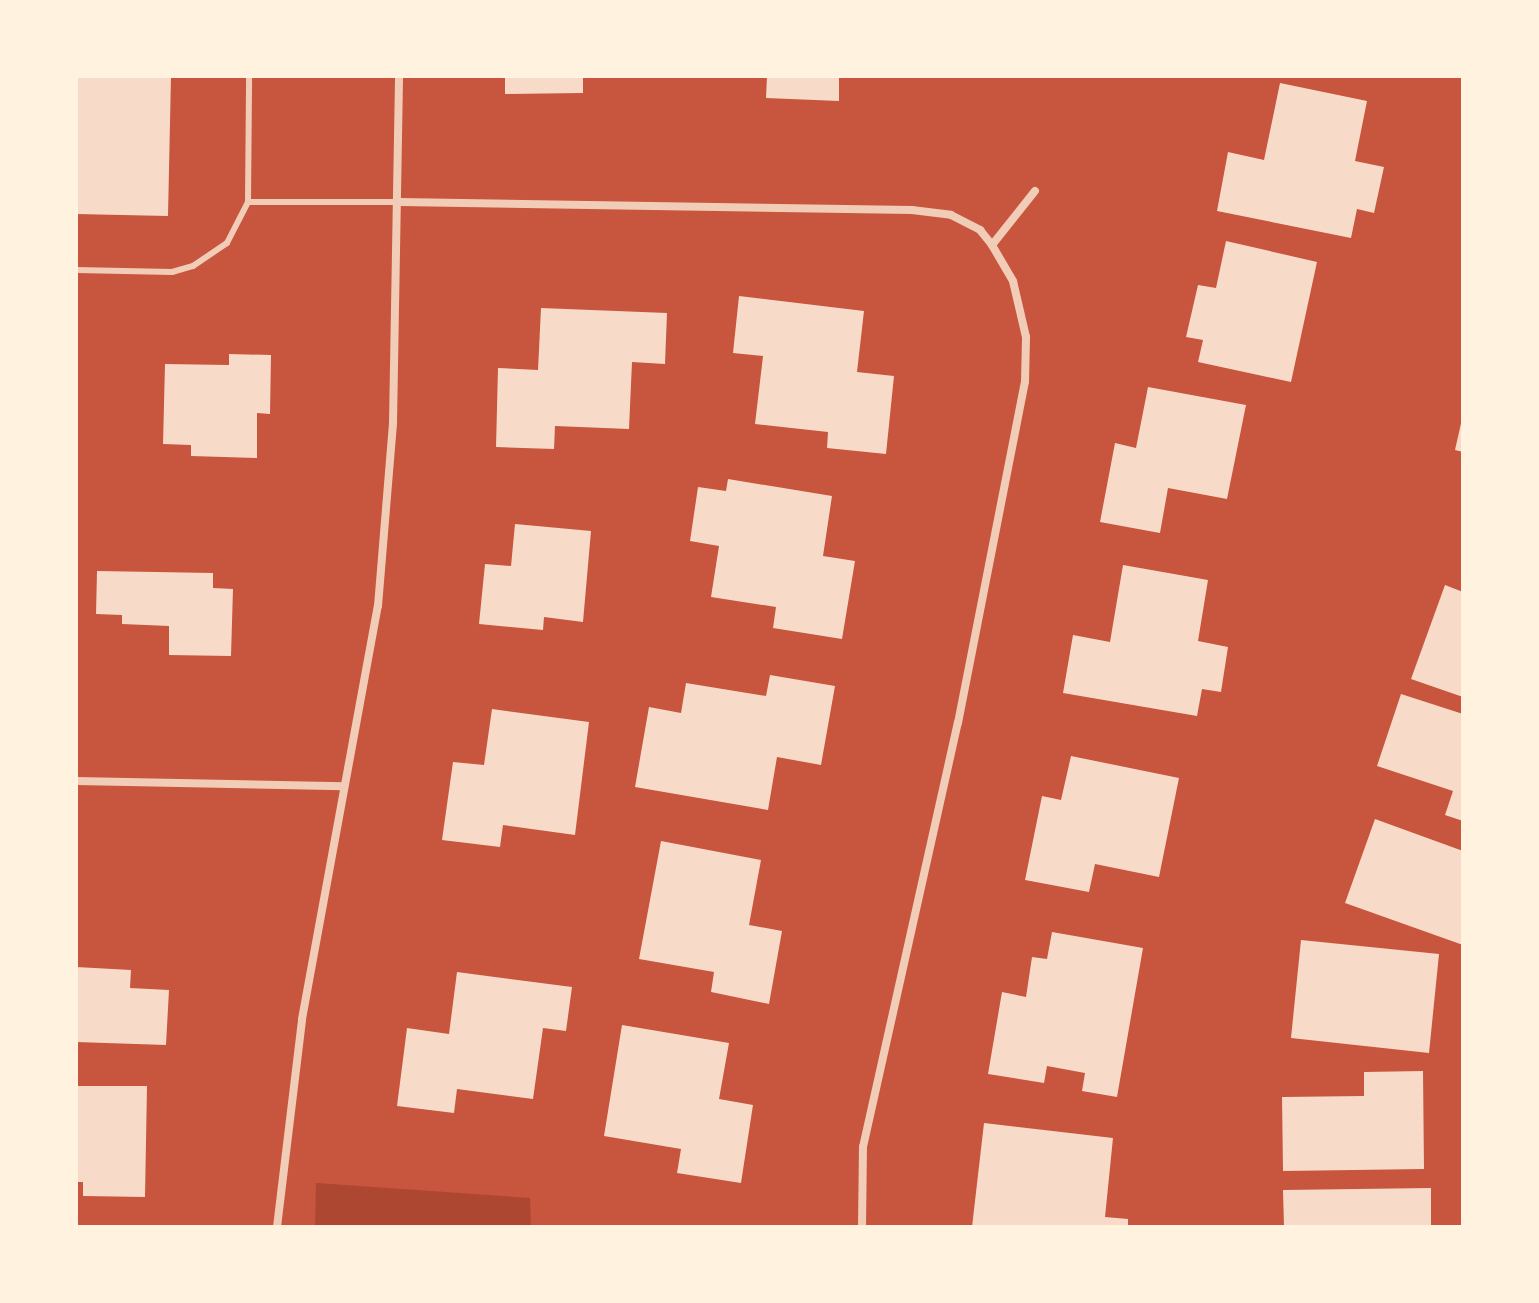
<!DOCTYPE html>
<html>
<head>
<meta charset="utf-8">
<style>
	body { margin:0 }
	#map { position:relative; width:1539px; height:1303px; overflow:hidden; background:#c8553d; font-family:Manrope,sans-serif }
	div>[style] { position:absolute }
	.green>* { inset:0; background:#ae4732 }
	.building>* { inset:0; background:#f7dbc8 }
	.service>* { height:6px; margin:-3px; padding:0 3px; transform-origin:3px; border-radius:3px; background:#f1ccb7 }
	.minor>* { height:8px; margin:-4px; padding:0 4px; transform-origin:4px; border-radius:4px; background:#f1ccb7 }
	span { translate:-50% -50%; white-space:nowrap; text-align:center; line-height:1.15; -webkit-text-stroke:8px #fff3e0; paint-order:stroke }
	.frame { position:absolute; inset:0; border:78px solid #fff3e0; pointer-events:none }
</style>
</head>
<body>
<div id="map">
	<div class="green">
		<div style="clip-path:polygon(316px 1183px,530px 1198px,531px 1227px,315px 1227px)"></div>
	</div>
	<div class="building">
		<div style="clip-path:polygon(76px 76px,171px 76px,168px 216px,76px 214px)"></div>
		<div style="clip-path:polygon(505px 76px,583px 76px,583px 93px,505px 94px)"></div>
		<div style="clip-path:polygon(767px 76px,839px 76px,839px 101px,766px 98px)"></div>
		<div style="clip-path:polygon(1280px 83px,1367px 101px,1355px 161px,1384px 167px,1374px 213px,1357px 209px,1351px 238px,1217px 211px,1228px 152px,1264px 160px)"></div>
		<div style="clip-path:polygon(1226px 241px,1317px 262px,1291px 382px,1198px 362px,1203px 340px,1186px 337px,1198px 285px,1216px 288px)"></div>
		<div style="clip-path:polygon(739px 296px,864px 311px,857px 372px,894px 376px,886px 454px,827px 448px,828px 432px,755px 424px,763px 356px,733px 353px)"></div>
		<div style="clip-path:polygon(541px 308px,667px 313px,665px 364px,632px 362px,629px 429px,555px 426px,554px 449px,496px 447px,498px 368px,538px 370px)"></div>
		<div style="clip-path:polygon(229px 354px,271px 355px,270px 414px,257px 413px,257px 458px,191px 456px,191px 445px,163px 444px,165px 364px,229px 365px)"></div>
		<div style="clip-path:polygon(1148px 387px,1246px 405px,1227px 499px,1168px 488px,1160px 533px,1100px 522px,1115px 443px,1136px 448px)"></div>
		<div style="clip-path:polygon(1462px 419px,1463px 419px,1463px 452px,1455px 450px)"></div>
		<div style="clip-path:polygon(728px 479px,832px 496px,823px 556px,855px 561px,842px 639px,773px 628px,776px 607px,711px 597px,719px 546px,690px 541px,698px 487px,726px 491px)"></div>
		<div style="clip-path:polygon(515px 524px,591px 531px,583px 622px,544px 617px,543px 630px,479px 624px,485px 564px,511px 566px)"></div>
		<div style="clip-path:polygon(1123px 565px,1208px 580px,1198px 641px,1228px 647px,1221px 692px,1202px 689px,1197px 716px,1063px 693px,1073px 635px,1110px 642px)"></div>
		<div style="clip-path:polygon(97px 571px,213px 573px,213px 588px,233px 589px,231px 656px,169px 655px,169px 626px,122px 624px,122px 615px,96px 614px)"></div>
		<div style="clip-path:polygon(1445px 585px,1463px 592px,1463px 697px,1411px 679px)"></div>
		<div style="clip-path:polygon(770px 675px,835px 686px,821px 765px,777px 757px,768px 810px,635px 787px,649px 707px,681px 713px,686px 683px,766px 696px)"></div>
		<div style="clip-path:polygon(1401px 694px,1463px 714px,1463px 821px,1445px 815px,1453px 791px,1377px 766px)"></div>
		<div style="clip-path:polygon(492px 709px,589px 722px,575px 835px,503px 825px,500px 847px,442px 840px,453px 762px,484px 765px)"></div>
		<div style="clip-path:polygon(1071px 756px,1179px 778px,1159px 877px,1095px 864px,1089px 892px,1025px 880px,1042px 796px,1061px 800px)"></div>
		<div style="clip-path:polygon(1375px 819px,1463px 851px,1463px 945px,1345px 903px)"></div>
		<div style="clip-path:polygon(661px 841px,761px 860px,749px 925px,782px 931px,769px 1004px,711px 992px,714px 972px,639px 959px)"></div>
		<div style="clip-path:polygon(1052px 932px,1143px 948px,1117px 1097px,1082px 1091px,1085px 1073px,1047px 1066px,1044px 1083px,988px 1074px,1002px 992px,1026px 997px,1032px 957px,1047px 959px)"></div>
		<div style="clip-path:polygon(1301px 940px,1439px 954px,1429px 1053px,1291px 1038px)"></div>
		<div style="clip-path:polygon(76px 967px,131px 970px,130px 988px,169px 990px,166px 1045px,76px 1042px)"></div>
		<div style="clip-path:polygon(457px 972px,572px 987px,566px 1031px,543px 1028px,533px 1099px,457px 1089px,454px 1113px,397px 1106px,407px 1028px,449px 1034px)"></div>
		<div style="clip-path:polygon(622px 1025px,729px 1043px,719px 1099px,753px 1105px,741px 1183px,677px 1173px,681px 1149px,604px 1136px)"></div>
		<div style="clip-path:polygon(1423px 1071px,1424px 1169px,1283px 1171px,1282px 1097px,1364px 1096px,1364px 1072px)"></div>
		<div style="clip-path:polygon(76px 1086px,147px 1086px,145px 1197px,83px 1196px,83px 1182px,76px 1182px)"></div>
		<div style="clip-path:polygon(984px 1123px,1113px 1138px,1105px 1217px,1128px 1219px,1128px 1227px,972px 1227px)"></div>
		<div style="clip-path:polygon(1431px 1188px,1431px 1227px,1284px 1227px,1283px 1190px)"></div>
	</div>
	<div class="service">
		<div style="left:248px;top:202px;width:152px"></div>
		<div style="left:76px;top:270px;width:96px;rotate:1.2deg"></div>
		<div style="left:172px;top:272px;width:22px;rotate:-16deg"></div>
		<div style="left:193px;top:266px;width:41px;rotate:-34.1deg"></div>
		<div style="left:227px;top:243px;width:46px;rotate:-62.9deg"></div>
		<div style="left:248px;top:202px;width:126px;rotate:-89.5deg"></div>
	</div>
	<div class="minor">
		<div style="left:400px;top:202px;width:512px;rotate:0.9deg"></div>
		<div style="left:912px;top:210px;width:39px;rotate:7deg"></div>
		<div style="left:951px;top:215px;width:33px;rotate:27deg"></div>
		<div style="left:980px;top:230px;width:19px;rotate:51deg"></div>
		<div style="left:992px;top:245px;width:69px;rotate:-51.5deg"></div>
		<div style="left:76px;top:781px;width:268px;rotate:1.1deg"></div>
		<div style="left:277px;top:1227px;width:209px;rotate:-83.1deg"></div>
		<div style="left:302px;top:1019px;width:420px;rotate:-79.6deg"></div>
		<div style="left:378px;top:606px;width:184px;rotate:-85.3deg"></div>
		<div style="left:393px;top:423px;width:347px;rotate:-89deg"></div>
		<div style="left:862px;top:1227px;width:80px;rotate:-89.3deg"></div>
		<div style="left:863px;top:1147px;width:435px;rotate:-77.4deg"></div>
		<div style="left:958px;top:723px;width:348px;rotate:-78.9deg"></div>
		<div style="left:1025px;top:382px;width:45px;rotate:-88.7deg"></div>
		<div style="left:1026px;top:337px;width:57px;rotate:-103.1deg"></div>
		<div style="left:1013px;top:281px;width:42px;rotate:-120.3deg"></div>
	</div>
	<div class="frame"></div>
</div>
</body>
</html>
